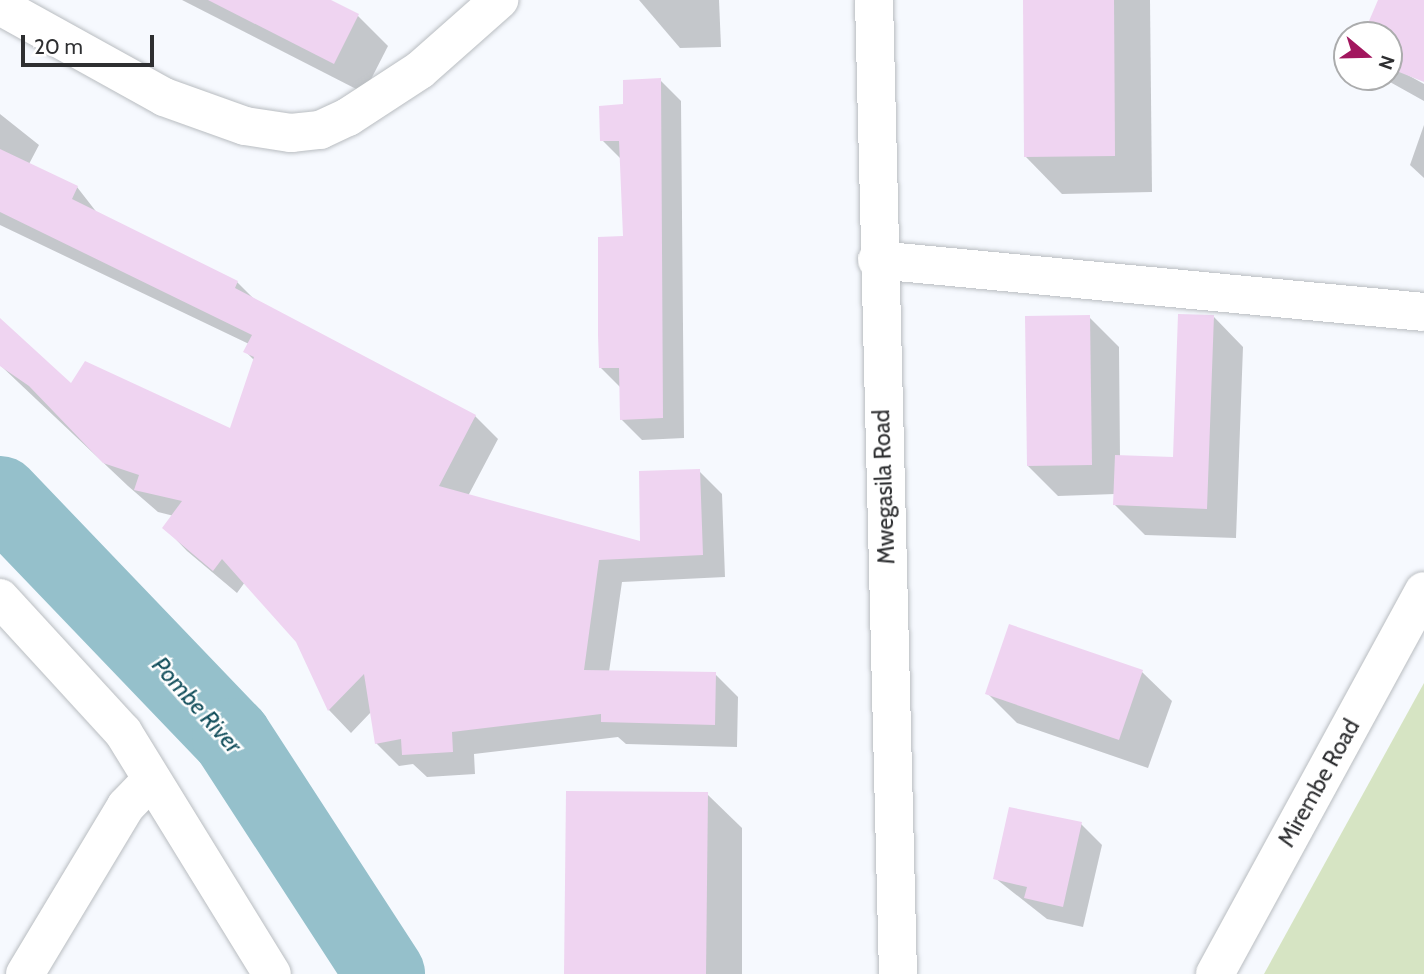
<!DOCTYPE html>
<html>
<head>
<meta charset="utf-8">
<style>
	body { margin:0 }
	#map { position:relative; width:1424px; height:974px; overflow:hidden; background:#f6f9fe; font-family:Cabin,sans-serif }
	div>[style] { position:absolute }
	.green>* { inset:0; background:#d6e4c3 }
	.shadow>* { inset:0; background:#0003 }
	.river>* { height:80px; margin:-40px; padding:0 40px; transform-origin:40px; border-radius:40px; background:#95c0cb }
	.building>* { inset:0; background:#efd4f1 }
	.roads { filter:drop-shadow(0 0 2px #b9bdc1) drop-shadow(0 0 2px #b9bdc1) }
	.minor>* { height:38px; margin:-19px; padding:0 19px; transform-origin:19px; border-radius:19px; background:#fff }
	span { translate:-50% -50%; white-space:nowrap; text-align:center; line-height:1.15; -webkit-text-stroke:5px #fff; paint-order:stroke }
	.street-label { font-size:23px; color:#2e2f31 }
	.water-label { font-size:24px; color:#16515e; font-style:italic }
	.north { position:absolute; left:1333px; top:21px; width:70px; height:70px; box-sizing:border-box; background:#fff; border:2px solid #abacad; border-radius:50%; rotate:109deg; font-size:19px; font-weight:700; line-height:28px; text-align:center; color:#2e2f31 }
	.north::after { content:''; display:block; margin:auto; width:24px; height:32px; background:#a2165e; clip-path:polygon(50% 0,100% 100%,50% 72%,0 100%) }
	.scale { position:absolute; left:21px; top:35px; width:133px; height:32px; box-sizing:border-box; border:4px solid #2e2f31; border-top:0; padding-left:9px; font-size:21px; line-height:24px; white-space:nowrap; color:#2e2f31; -webkit-text-stroke:5px #fff; paint-order:stroke }
</style>
</head>
<body>
<div id="map">
	<div class="green">
		<div style="clip-path:polygon(1424px 683px,1424px 974px,1264px 974px)"></div>
	</div>
	<div class="shadow">
		<div style="clip-path:polygon(182px 0,327px 0,358px 16px,388px 46px,364px 93px)"></div>
		<div style="clip-path:polygon(639px 0,719px 0,721px 47px,680px 48px)"></div>
		<div style="clip-path:polygon(1025px 0,1150px 0,1152px 192px,1062px 194px,1026px 157px)"></div>
		<div style="clip-path:polygon(1380px 0,1424px 0,1424px 80px,1397px 69px,1424px 84px,1424px 101px,1381px 77px,1389px 77px,1389px 35px,1365px 35px)"></div>
		<div style="clip-path:polygon(660px 80px,681px 101px,684px 438px,642px 440px,621px 419px,621px 388px,601px 368px,625px 238px,622px 160px,602px 140px,625px 106px)"></div>
		<div style="clip-path:polygon(0 114px,39px 145px,29px 164px,77px 187px,98px 214px,237px 282px,255px 300px,475px 416px,498px 439px,468px 496px,642px 543px,699px 471px,722px 494px,725px 577px,622px 582px,609px 672px,715px 674px,738px 697px,737px 747px,626px 744px,618px 737px,474px 754px,475px 774px,427px 777px,413px 764px,399px 766px,376px 743px,371px 712px,351px 733px,329px 710px,298px 641px,245px 582px,237px 593px,187px 551px,165px 528px,174px 516px,158px 512px,128px 486px,0 365px,0 320px,72px 386px,231px 431px,255px 361px,246px 352px,249px 344px,0 225px)"></div>
		<div style="clip-path:polygon(1424px 125px,1424px 178px,1410px 165px)"></div>
		<div style="clip-path:polygon(1089px 317px,1119px 347px,1120px 457px,1174px 458px,1214px 317px,1243px 347px,1236px 538px,1145px 535px,1115px 505px,1115px 494px,1058px 496px,1028px 466px)"></div>
		<div style="clip-path:polygon(1142px 672px,1172px 701px,1148px 768px,1017px 723px,987px 693px)"></div>
		<div style="clip-path:polygon(707px 794px,742px 828px,742px 974px,566px 974px)"></div>
		<div style="clip-path:polygon(1081px 824px,1102px 845px,1083px 927px,1047px 919px,995px 878px)"></div>
	</div>
	<div class="river">
		<div style="left:0;top:496px;width:335px;rotate:46.2deg"></div>
		<div style="left:232px;top:738px;width:281px;rotate:57deg"></div>
	</div>
	<div class="building">
		<div style="clip-path:polygon(208px 0,331px 0,359px 14px,334px 64px)"></div>
		<div style="clip-path:polygon(1023px 0,1114px 0,1115px 156px,1024px 157px)"></div>
		<div style="clip-path:polygon(1378px 0,1424px 0,1424px 82px,1389px 68px,1389px 35px,1363px 35px)"></div>
		<div style="clip-path:polygon(661px 78px,663px 418px,620px 420px,619px 368px,599px 368px,598px 335px,598px 237px,623px 236px,619px 141px,600px 141px,599px 106px,623px 104px,623px 80px)"></div>
		<div style="clip-path:polygon(0 149px,78px 186px,72px 199px,238px 281px,235px 288px,476px 415px,439px 486px,640px 541px,639px 471px,700px 469px,703px 555px,599px 560px,584px 670px,716px 672px,715px 725px,601px 722px,601px 714px,452px 732px,453px 752px,402px 755px,401px 739px,375px 744px,364px 674px,328px 711px,296px 642px,222px 559px,213px 571px,162px 528px,182px 501px,134px 490px,139px 475px,103px 463px,29px 386px,0 366px,0 318px,71px 383px,85px 361px,230px 428px,254px 357px,243px 352px,252px 335px,0 212px)"></div>
		<div style="clip-path:polygon(1178px 314px,1214px 315px,1207px 509px,1113px 505px,1115px 455px,1173px 457px)"></div>
		<div style="clip-path:polygon(1090px 315px,1092px 465px,1027px 466px,1025px 316px)"></div>
		<div style="clip-path:polygon(1009px 624px,1143px 670px,1119px 740px,985px 694px)"></div>
		<div style="clip-path:polygon(566px 791px,708px 792px,706px 974px,564px 974px)"></div>
		<div style="clip-path:polygon(1009px 807px,1082px 822px,1063px 907px,1024px 898px,1027px 887px,993px 879px)"></div>
	</div>
	<div class="roads">
		<div class="minor">
			<div style="left:874px;top:0;width:974px;rotate:88.59deg"></div>
			<div style="left:0;top:6px;width:188px;rotate:29deg"></div>
			<div style="left:164px;top:97px;width:86px;rotate:19.7deg"></div>
			<div style="left:245px;top:126px;width:47px;rotate:8.7deg"></div>
			<div style="left:291px;top:133px;width:29px;rotate:-6deg"></div>
			<div style="left:320px;top:130px;width:31px;rotate:-25deg"></div>
			<div style="left:348px;top:117px;width:86px;rotate:-33.1deg"></div>
			<div style="left:420px;top:70px;width:106px;rotate:-41.5deg"></div>
			<div style="left:877px;top:260px;width:549px;rotate:5.43deg"></div>
			<div style="left:0;top:598px;width:182px;rotate:47.5deg"></div>
			<div style="left:123px;top:732px;width:284px;rotate:58.4deg"></div>
			<div style="left:25px;top:974px;width:196px;rotate:-59deg"></div>
			<div style="left:126px;top:806px;width:35px;rotate:-46deg"></div>
			<div style="left:1215px;top:974px;width:436px;rotate:-61.4deg"></div>
		</div>
	</div>
	<div class="street-label">
		<span style="left:884px;top:487px;rotate:-92deg">Mwegasila Road</span>
		<span style="left:1319px;top:783px;rotate:-61deg">Mirembe Road</span>
	</div>
	<div class="water-label">
		<span style="left:197px;top:705px;rotate:48deg">Pombe River</span>
	</div>
	<div class="north">N</div>
	<div class="scale">20 m</div>
</div>
</body>
</html>
